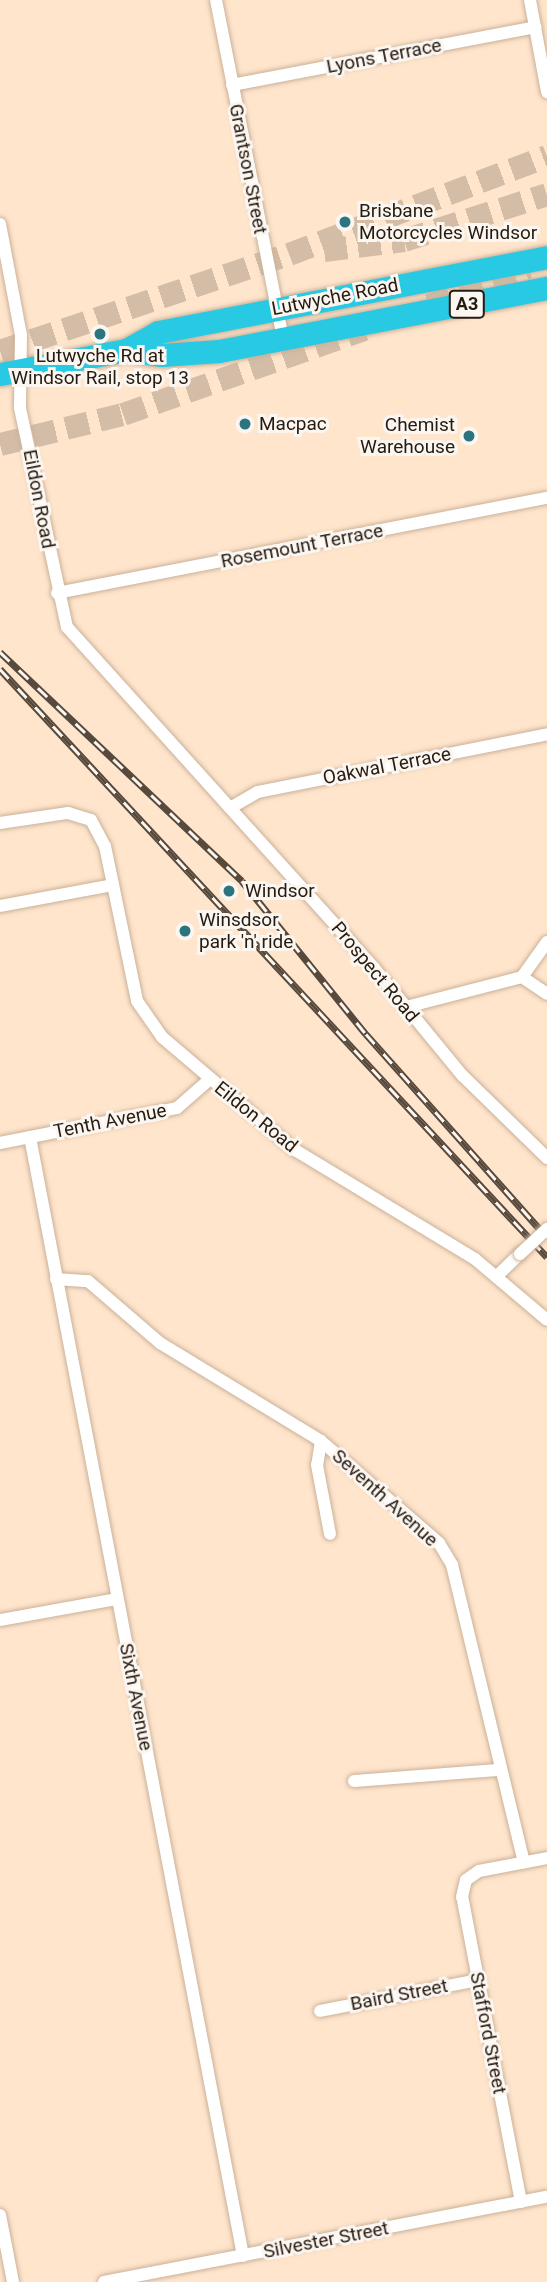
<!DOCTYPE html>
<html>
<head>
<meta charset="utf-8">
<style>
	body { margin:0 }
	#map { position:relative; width:547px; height:2282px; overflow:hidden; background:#ffe5cc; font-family:Roboto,sans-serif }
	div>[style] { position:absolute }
	.highway-tunnel>* { height:23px; margin-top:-11.5px; transform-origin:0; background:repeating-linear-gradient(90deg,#d3bda7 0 23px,transparent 0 34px) }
	.roads { filter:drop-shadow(0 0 2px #cab199) drop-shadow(0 0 2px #cab199) }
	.street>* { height:12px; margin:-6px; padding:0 6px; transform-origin:6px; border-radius:6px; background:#fff }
	.highway>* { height:23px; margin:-11.5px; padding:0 11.5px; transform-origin:11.5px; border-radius:11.5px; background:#28cae3 }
	.rail>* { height:7px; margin-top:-3.5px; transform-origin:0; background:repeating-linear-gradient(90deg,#fcf6f1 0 13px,#574a3d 0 26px); box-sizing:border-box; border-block:2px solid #574a3d }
	.bridges { filter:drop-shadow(0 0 2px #cab199) drop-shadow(0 0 2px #cab199) }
	.street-bridge>* { height:12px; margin:-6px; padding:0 6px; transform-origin:6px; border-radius:6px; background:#fff }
	.dots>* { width:19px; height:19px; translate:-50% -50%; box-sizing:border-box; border:4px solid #fcf6f1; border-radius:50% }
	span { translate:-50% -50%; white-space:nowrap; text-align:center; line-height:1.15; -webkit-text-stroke:6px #fcf6f1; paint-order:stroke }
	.shield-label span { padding:2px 5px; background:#fcf6f1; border:2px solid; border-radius:5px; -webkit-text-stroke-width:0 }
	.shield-label { font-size:18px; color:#241b12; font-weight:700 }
	.street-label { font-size:19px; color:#241b12 }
	.poi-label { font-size:19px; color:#241b12 }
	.left { translate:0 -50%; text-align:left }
	.right { translate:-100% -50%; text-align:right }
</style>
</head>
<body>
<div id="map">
	<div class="highway-tunnel">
		<div style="left:324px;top:250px;width:81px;rotate:-7.1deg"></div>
		<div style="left:404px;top:240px;width:150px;rotate:-17.8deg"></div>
		<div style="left:429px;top:305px;width:106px;rotate:-21deg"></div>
		<div style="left:0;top:351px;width:305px;rotate:-18.6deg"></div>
		<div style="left:289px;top:254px;width:276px;rotate:-20.8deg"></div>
		<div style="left:0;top:444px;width:127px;rotate:-13.7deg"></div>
		<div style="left:123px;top:414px;width:256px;rotate:-19.4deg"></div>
	</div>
	<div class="roads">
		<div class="street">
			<div style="left:216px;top:0;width:345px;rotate:78.8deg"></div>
			<div style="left:530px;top:0;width:94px;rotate:79.5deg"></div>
			<div style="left:232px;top:85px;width:309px;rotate:-10.8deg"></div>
			<div style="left:0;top:224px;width:113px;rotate:79.3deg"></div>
			<div style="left:21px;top:335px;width:73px;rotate:90.8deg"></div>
			<div style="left:20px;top:408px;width:224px;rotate:77.9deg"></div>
			<div style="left:67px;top:627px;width:459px;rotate:48deg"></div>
			<div style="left:374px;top:968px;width:139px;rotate:50.6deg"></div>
			<div style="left:462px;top:1075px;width:119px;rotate:44.3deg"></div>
			<div style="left:57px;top:593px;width:499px;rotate:-11deg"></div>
			<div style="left:230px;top:808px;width:32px;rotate:-30deg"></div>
			<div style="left:258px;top:792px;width:295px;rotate:-11.3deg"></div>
			<div style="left:0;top:823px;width:69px;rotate:-8.4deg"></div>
			<div style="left:68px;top:813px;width:24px;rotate:17deg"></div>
			<div style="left:91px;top:820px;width:30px;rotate:62deg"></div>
			<div style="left:105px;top:846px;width:158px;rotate:78.3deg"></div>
			<div style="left:137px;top:1001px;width:44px;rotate:55.2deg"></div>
			<div style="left:162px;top:1037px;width:175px;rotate:40.4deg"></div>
			<div style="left:295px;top:1150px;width:210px;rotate:31.2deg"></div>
			<div style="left:475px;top:1259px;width:94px;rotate:40.3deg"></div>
			<div style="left:0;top:906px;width:115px;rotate:-10.5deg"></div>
			<div style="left:522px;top:977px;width:30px;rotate:34deg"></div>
			<div style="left:406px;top:1007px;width:120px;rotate:-14.5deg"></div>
			<div style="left:522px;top:977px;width:43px;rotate:-54.5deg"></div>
			<div style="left:30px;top:1137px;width:1139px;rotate:79.22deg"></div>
			<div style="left:0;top:1143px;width:180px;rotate:-11.2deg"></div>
			<div style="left:177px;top:1108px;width:44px;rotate:-41.3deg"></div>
			<div style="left:498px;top:1275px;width:30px;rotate:-44deg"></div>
			<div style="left:56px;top:1279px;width:32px;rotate:4deg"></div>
			<div style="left:88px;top:1281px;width:95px;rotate:40.7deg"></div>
			<div style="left:160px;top:1343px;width:188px;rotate:31.3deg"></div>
			<div style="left:321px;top:1441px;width:156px;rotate:40.8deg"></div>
			<div style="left:439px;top:1543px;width:26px;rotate:59deg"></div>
			<div style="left:452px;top:1565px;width:306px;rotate:76.4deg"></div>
			<div style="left:321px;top:1441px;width:24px;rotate:99deg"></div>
			<div style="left:317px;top:1465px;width:70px;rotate:79.3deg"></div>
			<div style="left:0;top:1620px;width:119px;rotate:-10.2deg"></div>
			<div style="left:354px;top:1781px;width:144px;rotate:-4.4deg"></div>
			<div style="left:320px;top:2011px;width:161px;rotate:-11.1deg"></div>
			<div style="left:521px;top:2202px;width:311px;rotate:-100.9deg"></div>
			<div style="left:462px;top:1897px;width:17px;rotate:-77deg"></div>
			<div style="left:466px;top:1880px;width:16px;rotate:-35deg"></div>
			<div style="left:479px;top:1871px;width:69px;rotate:-10.8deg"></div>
			<div style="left:0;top:2215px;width:68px;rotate:79deg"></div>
			<div style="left:104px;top:2282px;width:451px;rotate:-10.9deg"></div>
		</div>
		<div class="highway">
			<div style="left:126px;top:350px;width:36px;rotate:8deg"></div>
			<div style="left:162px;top:355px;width:57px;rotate:-4deg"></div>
			<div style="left:219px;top:351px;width:334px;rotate:-10.9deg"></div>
			<div style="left:0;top:374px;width:128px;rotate:-10.8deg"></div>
			<div style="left:126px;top:350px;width:37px;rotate:-29deg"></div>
			<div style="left:158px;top:332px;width:396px;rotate:-10.9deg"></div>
		</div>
	</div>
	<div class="rail">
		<div style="left:0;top:652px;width:333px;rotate:43.4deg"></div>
		<div style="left:242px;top:881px;width:197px;rotate:51deg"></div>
		<div style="left:366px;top:1034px;width:272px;rotate:48.3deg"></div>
		<div style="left:0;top:669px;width:803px;rotate:47.07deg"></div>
	</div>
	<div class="bridges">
		<div class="street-bridge">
			<div style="left:520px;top:1254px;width:37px;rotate:-43deg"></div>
		</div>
	</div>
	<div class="dots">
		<div style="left:345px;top:222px;background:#2d7481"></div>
		<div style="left:100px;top:334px;background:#2d7481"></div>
		<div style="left:245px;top:424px;background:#2d7481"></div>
		<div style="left:469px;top:436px;background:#2d7481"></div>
		<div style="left:229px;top:891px;background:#2d7481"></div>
		<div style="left:185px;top:931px;background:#2d7481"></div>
	</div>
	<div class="shield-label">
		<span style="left:467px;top:304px">A3</span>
	</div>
	<div class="street-label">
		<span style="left:384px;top:56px;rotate:-11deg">Lyons Terrace</span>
		<span style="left:248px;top:169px;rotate:79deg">Grantson Street</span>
		<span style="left:335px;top:297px;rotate:-11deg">Lutwyche Road</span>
		<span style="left:39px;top:499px;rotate:79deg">Eildon Road</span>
		<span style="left:302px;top:546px;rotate:-11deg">Rosemount Terrace</span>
		<span style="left:387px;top:766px;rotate:-11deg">Oakwal Terrace</span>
		<span style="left:375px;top:972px;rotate:50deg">Prospect Road</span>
		<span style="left:256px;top:1117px;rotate:39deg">Eildon Road</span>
		<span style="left:110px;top:1121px;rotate:-11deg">Tenth Avenue</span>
		<span style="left:385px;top:1498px;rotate:42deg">Seventh Avenue</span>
		<span style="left:136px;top:1697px;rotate:79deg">Sixth Avenue</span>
		<span style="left:399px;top:1995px;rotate:-11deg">Baird Street</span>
		<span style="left:488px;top:2033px;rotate:79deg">Stafford Street</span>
		<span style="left:326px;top:2240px;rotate:-11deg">Silvester Street</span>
	</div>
	<div class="poi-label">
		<span class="left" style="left:359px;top:222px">Brisbane<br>Motorcycles Windsor</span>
		<span style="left:100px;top:367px">Lutwyche Rd at<br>Windsor Rail, stop 13</span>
		<span class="left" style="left:259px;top:424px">Macpac</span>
		<span class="right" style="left:455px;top:436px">Chemist<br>Warehouse</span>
		<span class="left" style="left:245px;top:891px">Windsor</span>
		<span class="left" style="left:199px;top:931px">Winsdsor<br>park 'n' ride</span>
	</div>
</div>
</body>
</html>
